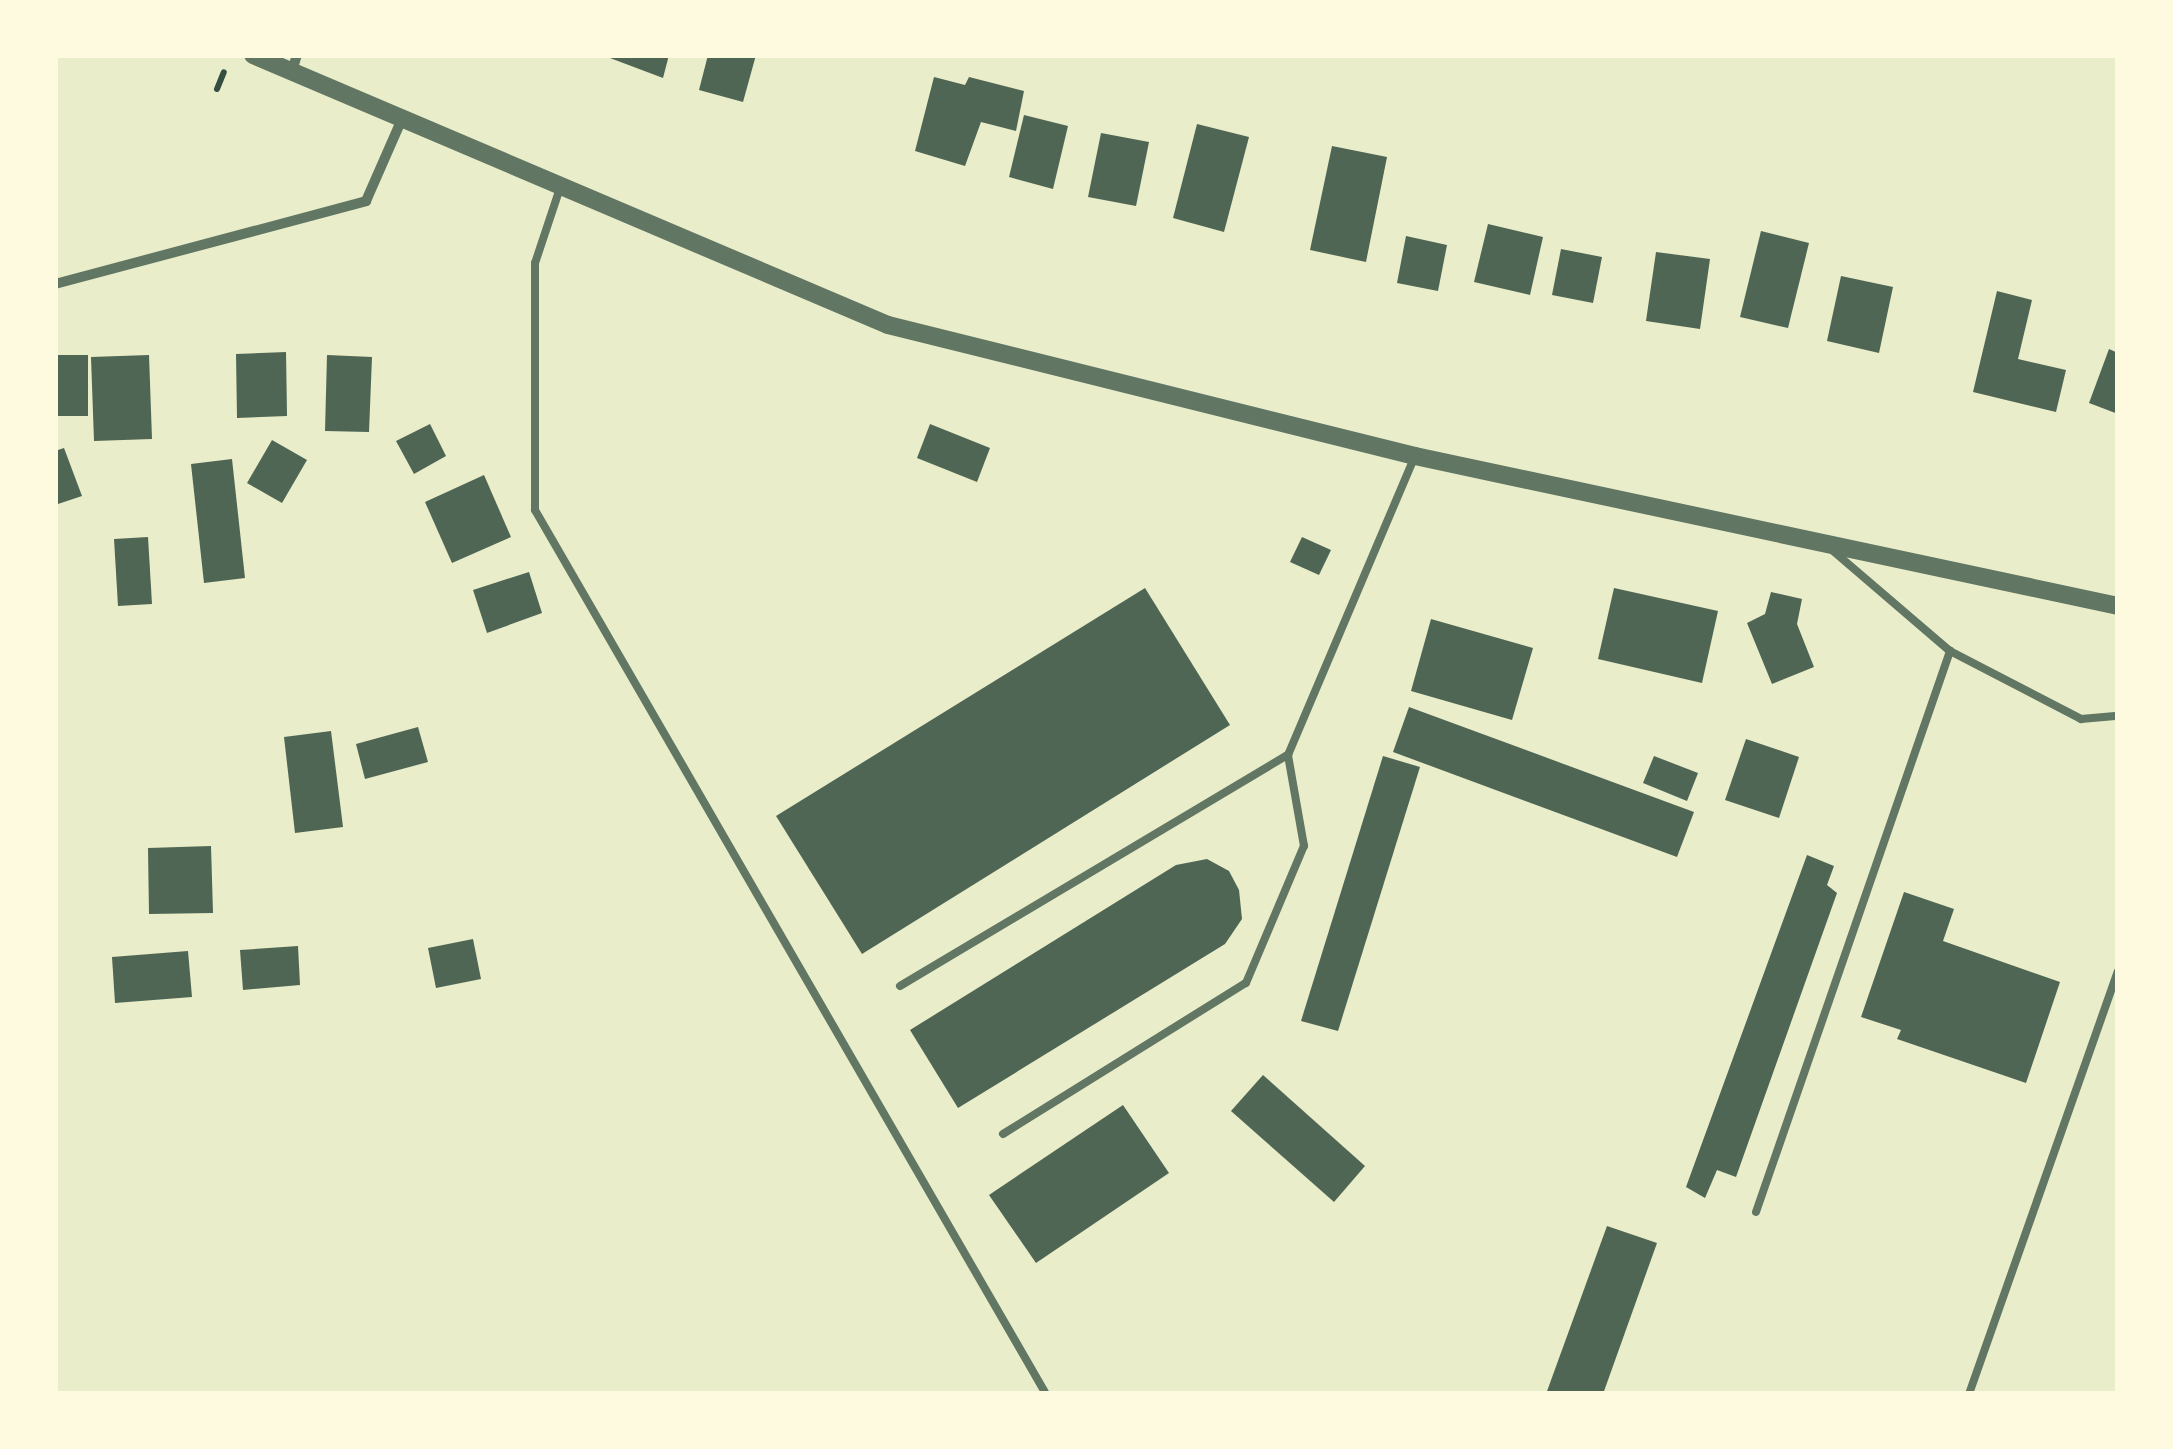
<!DOCTYPE html>
<html>
<head>
<meta charset="utf-8">
<style>
	body { margin:0 }
	#map { position:relative; width:2173px; height:1449px; overflow:hidden; background:#e9edc9; font-family:Lato,sans-serif }
	div>[style] { position:absolute }
	.building>* { inset:0; background:#4f6655 }
	.path>* { height:6px; margin:-3px; padding:0 3px; transform-origin:3px; border-radius:3px; background:#344e41 }
	.service>* { height:8px; margin:-4px; padding:0 4px; transform-origin:4px; border-radius:4px; background:#617663 }
	.minor>* { height:10px; margin:-5px; padding:0 5px; transform-origin:5px; border-radius:5px; background:#617663 }
	.tertiary>* { height:18px; margin:-9px; padding:0 9px; transform-origin:9px; border-radius:9px; background:#617663 }
	span { translate:-50% -50%; white-space:nowrap; text-align:center; line-height:1.15; -webkit-text-stroke:8px #fefae0; paint-order:stroke }
	.frame { position:absolute; inset:0; border:58px solid #fefae0; pointer-events:none }
</style>
</head>
<body>
<div id="map">
	<div class="building">
		<div style="clip-path:polygon(602px 55px,669px 55px,663px 78px)"></div>
		<div style="clip-path:polygon(708px 55px,756px 55px,743px 102px,699px 90px)"></div>
		<div style="clip-path:polygon(934px 77px,965px 85px,969px 77px,1024px 91px,1016px 131px,981px 122px,965px 166px,915px 151px)"></div>
		<div style="clip-path:polygon(1024px 115px,1068px 126px,1053px 189px,1009px 177px)"></div>
		<div style="clip-path:polygon(1197px 124px,1249px 137px,1224px 232px,1173px 218px)"></div>
		<div style="clip-path:polygon(1101px 133px,1149px 142px,1136px 206px,1088px 197px)"></div>
		<div style="clip-path:polygon(1332px 146px,1387px 157px,1366px 262px,1310px 250px)"></div>
		<div style="clip-path:polygon(1488px 224px,1543px 237px,1530px 295px,1474px 282px)"></div>
		<div style="clip-path:polygon(1761px 231px,1809px 243px,1788px 328px,1740px 317px)"></div>
		<div style="clip-path:polygon(1406px 236px,1447px 245px,1438px 291px,1397px 283px)"></div>
		<div style="clip-path:polygon(1561px 249px,1602px 257px,1593px 303px,1552px 295px)"></div>
		<div style="clip-path:polygon(1656px 252px,1710px 259px,1700px 329px,1646px 321px)"></div>
		<div style="clip-path:polygon(1841px 276px,1893px 287px,1879px 353px,1827px 341px)"></div>
		<div style="clip-path:polygon(1997px 291px,2032px 300px,2018px 359px,2066px 370px,2056px 412px,1973px 392px)"></div>
		<div style="clip-path:polygon(2109px 349px,2118px 353px,2118px 414px,2089px 403px)"></div>
		<div style="clip-path:polygon(286px 352px,287px 416px,237px 418px,236px 354px)"></div>
		<div style="clip-path:polygon(55px 355px,88px 355px,88px 416px,55px 416px)"></div>
		<div style="clip-path:polygon(149px 355px,152px 439px,94px 441px,91px 357px)"></div>
		<div style="clip-path:polygon(327px 355px,372px 357px,369px 432px,325px 431px)"></div>
		<div style="clip-path:polygon(430px 424px,446px 456px,414px 474px,396px 441px)"></div>
		<div style="clip-path:polygon(930px 424px,990px 448px,977px 482px,917px 458px)"></div>
		<div style="clip-path:polygon(272px 440px,307px 460px,282px 503px,247px 483px)"></div>
		<div style="clip-path:polygon(64px 448px,82px 496px,55px 505px,55px 451px)"></div>
		<div style="clip-path:polygon(232px 459px,245px 578px,204px 583px,191px 464px)"></div>
		<div style="clip-path:polygon(484px 475px,511px 537px,452px 563px,425px 502px)"></div>
		<div style="clip-path:polygon(148px 537px,152px 604px,118px 606px,114px 539px)"></div>
		<div style="clip-path:polygon(1302px 537px,1331px 550px,1319px 575px,1290px 562px)"></div>
		<div style="clip-path:polygon(529px 572px,542px 613px,487px 633px,473px 590px)"></div>
		<div style="clip-path:polygon(1145px 588px,1230px 725px,862px 954px,776px 816px)"></div>
		<div style="clip-path:polygon(1614px 588px,1718px 611px,1702px 683px,1598px 659px)"></div>
		<div style="clip-path:polygon(1771px 592px,1802px 599px,1797px 624px,1814px 667px,1772px 684px,1747px 623px,1765px 614px)"></div>
		<div style="clip-path:polygon(1431px 619px,1533px 648px,1512px 720px,1411px 691px)"></div>
		<div style="clip-path:polygon(1409px 707px,1694px 812px,1677px 857px,1393px 752px)"></div>
		<div style="clip-path:polygon(418px 727px,428px 762px,365px 779px,356px 744px)"></div>
		<div style="clip-path:polygon(331px 731px,343px 827px,295px 833px,284px 737px)"></div>
		<div style="clip-path:polygon(1746px 739px,1799px 757px,1779px 818px,1725px 800px)"></div>
		<div style="clip-path:polygon(1383px 756px,1420px 767px,1338px 1031px,1301px 1021px)"></div>
		<div style="clip-path:polygon(1654px 756px,1698px 773px,1687px 801px,1643px 783px)"></div>
		<div style="clip-path:polygon(211px 846px,213px 913px,149px 914px,148px 848px)"></div>
		<div style="clip-path:polygon(1807px 855px,1834px 866px,1827px 885px,1837px 893px,1736px 1177px,1717px 1170px,1705px 1198px,1686px 1187px)"></div>
		<div style="clip-path:polygon(1207px 859px,1229px 871px,1239px 890px,1242px 919px,1225px 944px,958px 1108px,910px 1030px,1176px 865px)"></div>
		<div style="clip-path:polygon(1904px 892px,1954px 909px,1943px 941px,2060px 982px,2026px 1083px,1897px 1039px,1901px 1030px,1861px 1017px)"></div>
		<div style="clip-path:polygon(473px 939px,481px 979px,436px 988px,428px 948px)"></div>
		<div style="clip-path:polygon(298px 946px,300px 985px,243px 990px,240px 950px)"></div>
		<div style="clip-path:polygon(188px 951px,192px 997px,115px 1003px,112px 957px)"></div>
		<div style="clip-path:polygon(1263px 1075px,1365px 1166px,1334px 1202px,1231px 1111px)"></div>
		<div style="clip-path:polygon(1123px 1105px,1169px 1173px,1036px 1263px,989px 1195px)"></div>
		<div style="clip-path:polygon(1607px 1226px,1657px 1243px,1603px 1394px,1546px 1394px)"></div>
	</div>
	<div class="path">
		<div style="left:217px;top:89px;width:18px;rotate:-68deg"></div>
	</div>
	<div class="service">
		<div style="left:560px;top:188px;width:79px;rotate:108.4deg"></div>
		<div style="left:535px;top:263px;width:247px;rotate:90deg"></div>
		<div style="left:535px;top:510px;width:1021px;rotate:59.97deg"></div>
		<div style="left:1832px;top:550px;width:155px;rotate:40.6deg"></div>
		<div style="left:1950px;top:651px;width:148px;rotate:27.4deg"></div>
		<div style="left:2081px;top:719px;width:37px;rotate:-5deg"></div>
		<div style="left:900px;top:986px;width:452px;rotate:-30.8deg"></div>
		<div style="left:1288px;top:755px;width:325px;rotate:-67deg"></div>
		<div style="left:1003px;top:1134px;width:286px;rotate:-31.9deg"></div>
		<div style="left:1246px;top:983px;width:149px;rotate:-67.1deg"></div>
		<div style="left:1304px;top:846px;width:92px;rotate:-100deg"></div>
		<div style="left:1756px;top:1212px;width:594px;rotate:-70.92deg"></div>
		<div style="left:1969px;top:1394px;width:448px;rotate:-70.6deg"></div>
	</div>
	<div class="minor">
		<div style="left:292px;top:71px;width:17px;rotate:-73deg"></div>
		<div style="left:55px;top:284px;width:322px;rotate:-14.9deg"></div>
		<div style="left:366px;top:201px;width:90px;rotate:-66.3deg"></div>
	</div>
	<div class="tertiary">
		<div style="left:253px;top:55px;width:690px;rotate:23.04deg"></div>
		<div style="left:888px;top:325px;width:543px;rotate:13.96deg"></div>
		<div style="left:1415px;top:456px;width:719px;rotate:12.04deg"></div>
	</div>
	<div class="frame"></div>
</div>
</body>
</html>
